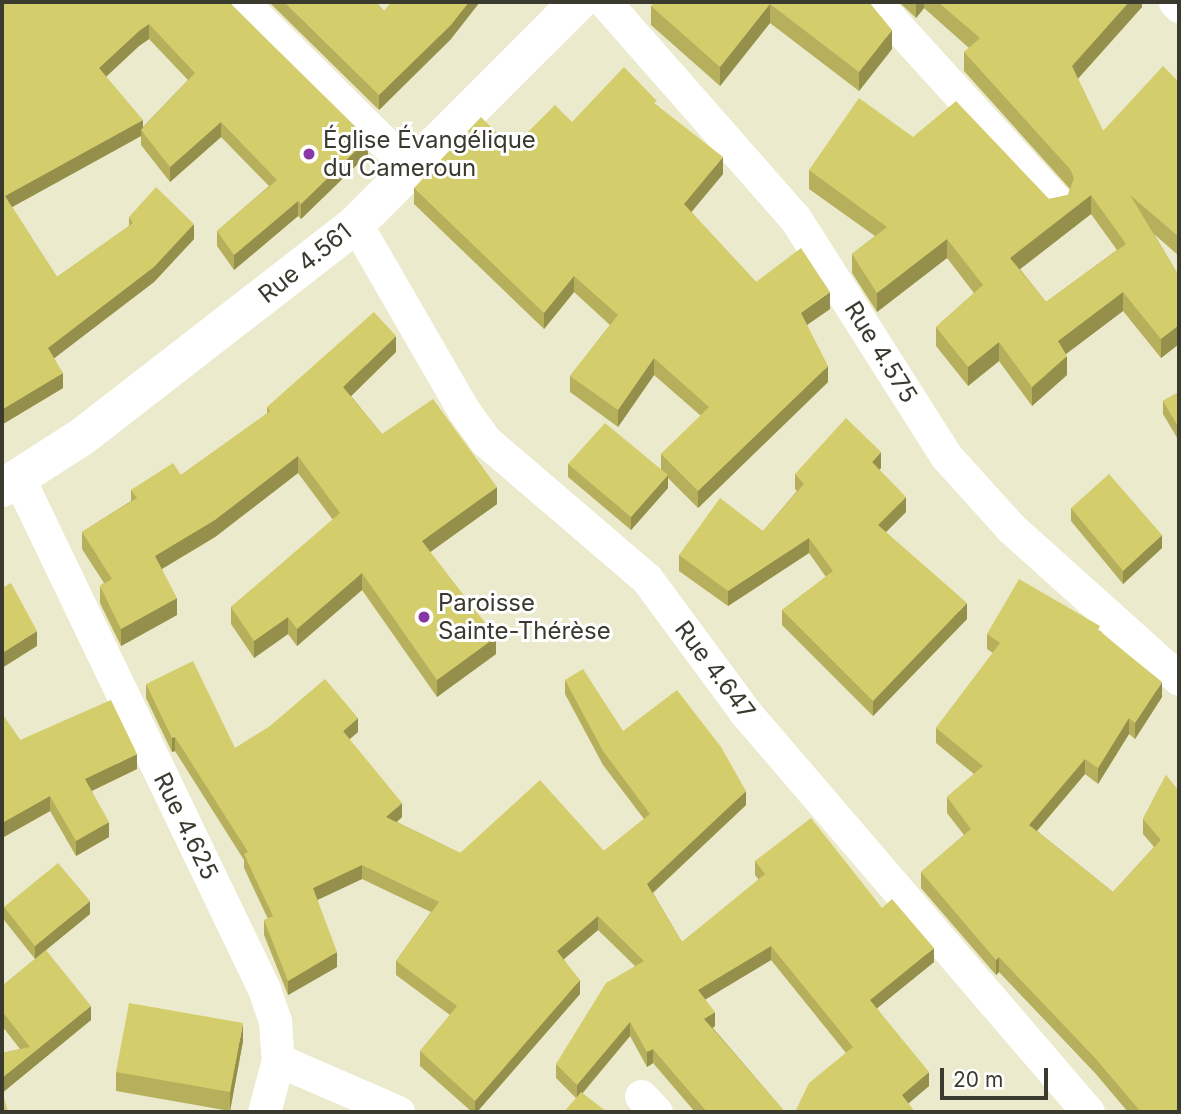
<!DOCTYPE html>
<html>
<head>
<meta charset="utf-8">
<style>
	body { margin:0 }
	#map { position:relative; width:1181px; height:1114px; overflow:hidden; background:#ebeacd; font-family:Inter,sans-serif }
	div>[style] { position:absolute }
	.street>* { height:33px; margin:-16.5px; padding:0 16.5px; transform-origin:16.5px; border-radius:16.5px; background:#fff }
	.secondary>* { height:38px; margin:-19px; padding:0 19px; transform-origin:19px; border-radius:19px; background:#fff }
	.wall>* { inset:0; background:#b6b05d }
	.shaded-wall>* { inset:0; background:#94904c }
	.building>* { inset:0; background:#d4cd6c }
	.dots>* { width:19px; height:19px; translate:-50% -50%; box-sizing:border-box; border:4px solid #fff; border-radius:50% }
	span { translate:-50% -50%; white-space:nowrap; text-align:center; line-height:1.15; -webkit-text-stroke:6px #fff; paint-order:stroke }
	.poi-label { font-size:24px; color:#3b3a2f }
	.left { translate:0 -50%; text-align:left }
	.street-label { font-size:24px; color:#3b3a2f }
	.frame { position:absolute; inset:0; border:4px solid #3b3a2f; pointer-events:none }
	.scale { position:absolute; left:940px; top:1068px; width:108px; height:32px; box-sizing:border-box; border:4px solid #3b3a2f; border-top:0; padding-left:9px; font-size:21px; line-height:24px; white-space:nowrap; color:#3b3a2f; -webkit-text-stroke:5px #fff; paint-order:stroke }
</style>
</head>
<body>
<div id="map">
	<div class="street">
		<div style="left:242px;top:2px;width:238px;rotate:44.7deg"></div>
		<div style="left:605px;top:2px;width:288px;rotate:48.7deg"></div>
		<div style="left:795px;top:218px;width:282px;rotate:57.6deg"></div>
		<div style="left:946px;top:456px;width:97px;rotate:47.9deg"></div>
		<div style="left:1011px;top:528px;width:226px;rotate:41.9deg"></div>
		<div style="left:875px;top:2px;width:268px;rotate:47.7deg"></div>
		<div style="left:1175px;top:2px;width:6px;rotate:45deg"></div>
		<div style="left:356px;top:224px;width:216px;rotate:60deg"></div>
		<div style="left:464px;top:411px;width:37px;rotate:54deg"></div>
		<div style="left:486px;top:441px;width:212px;rotate:40.6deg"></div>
		<div style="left:647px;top:579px;width:165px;rotate:53.6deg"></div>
		<div style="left:745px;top:712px;width:527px;rotate:49.39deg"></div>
		<div style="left:19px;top:479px;width:566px;rotate:64.34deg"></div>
		<div style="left:264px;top:989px;width:34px;rotate:71deg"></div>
		<div style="left:275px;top:1021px;width:39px;rotate:86deg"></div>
		<div style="left:278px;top:1060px;width:131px;rotate:23.4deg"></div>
		<div style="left:641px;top:1096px;width:22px;rotate:47deg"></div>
		<div style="left:264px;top:1112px;width:54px;rotate:-74.9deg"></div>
	</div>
	<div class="secondary">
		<div style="left:2px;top:488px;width:96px;rotate:-32.7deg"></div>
		<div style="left:83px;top:436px;width:346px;rotate:-37.8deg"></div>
		<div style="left:356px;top:224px;width:314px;rotate:-45deg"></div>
	</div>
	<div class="wall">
		<div style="clip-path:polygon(evenodd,2px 2px,229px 2px,368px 154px,301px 219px,298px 216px,234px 270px,217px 246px,217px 231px,269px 186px,221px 137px,170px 182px,141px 145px,141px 136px,12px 207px,57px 277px,129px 226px,129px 217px,194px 239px,154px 282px,54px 358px,63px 388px,3px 424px,2px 421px,2px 2px,149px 39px,188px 80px,143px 127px,106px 77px,139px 46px,149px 39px)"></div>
		<div style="clip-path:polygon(269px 2px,376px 2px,384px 11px,451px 39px,379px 110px)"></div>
		<div style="clip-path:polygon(869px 2px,892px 49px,859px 91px,770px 23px,720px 86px,651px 25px,651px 6px)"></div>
		<div style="clip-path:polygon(evenodd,899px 2px,1142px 2px,1142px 7px,1078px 79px,1103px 131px,1179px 82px,1179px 256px,1154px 234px,1179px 276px,1179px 344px,1161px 358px,1123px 311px,1066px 354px,1067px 375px,1032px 406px,999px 361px,968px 386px,936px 346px,936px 327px,974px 293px,947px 258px,877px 312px,852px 273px,852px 254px,875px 236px,809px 189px,809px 170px,913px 137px,1049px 199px,1068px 195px,1070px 189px,964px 71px,964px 52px,969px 48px,924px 8px,916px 18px,899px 2px,1091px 214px,1117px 250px,1046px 302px,1020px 269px,1091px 214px)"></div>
		<div style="clip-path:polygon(657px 105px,723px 174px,691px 212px,756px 282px,830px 309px,807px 325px,828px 382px,698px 508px,668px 478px,668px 488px,631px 530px,568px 477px,568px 464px,661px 470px,661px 454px,701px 416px,654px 375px,618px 427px,570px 392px,570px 376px,610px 325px,574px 292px,544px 329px,414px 204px,414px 188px,572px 122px)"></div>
		<div style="clip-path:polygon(396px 352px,351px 396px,382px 434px,497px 504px,430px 552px,496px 654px,437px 697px,362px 590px,297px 646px,288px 634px,254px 658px,231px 624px,231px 607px,333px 520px,298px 473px,215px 537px,162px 569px,177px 615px,121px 646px,100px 603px,100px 586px,104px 583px,82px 549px,82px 532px,131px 501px,131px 490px,181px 475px,267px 414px,267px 407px)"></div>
		<div style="clip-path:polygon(1179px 392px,1179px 441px,1163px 414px,1163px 401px)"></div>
		<div style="clip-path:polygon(881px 468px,879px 470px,906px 512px,886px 532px,967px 619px,873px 716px,782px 625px,782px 610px,826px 577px,809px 553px,728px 606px,679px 571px,679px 555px,763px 531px,797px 491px,795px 489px,795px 474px)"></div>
		<div style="clip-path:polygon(1071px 508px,1162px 548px,1123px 584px,1071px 521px)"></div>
		<div style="clip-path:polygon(1100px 631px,1162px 697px,1135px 739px,1129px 734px,1098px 784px,1085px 774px,1037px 831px,1113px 892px,1154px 847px,1143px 834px,1143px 819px,1166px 775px,1179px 1112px,1128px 1112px,1095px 1073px,999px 972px,996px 975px,921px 888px,921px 872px,964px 835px,947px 813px,947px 797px,974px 774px,936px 743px,936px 728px,993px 653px,987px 649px,987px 634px)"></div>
		<div style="clip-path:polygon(565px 680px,623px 731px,746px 805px,653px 893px,682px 942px,759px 880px,755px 875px,755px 861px,882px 908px,934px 962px,877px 1008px,929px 1086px,908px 1103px,846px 1053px,771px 960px,705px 999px,715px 1026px,713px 1028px,785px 1112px,695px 1112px,653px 1063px,647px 1067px,630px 1036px,583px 1093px,576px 1098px,556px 1078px,556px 1064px,635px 966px,598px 930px,564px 959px,580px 994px,477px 1112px,472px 1112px,420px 1066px,420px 1051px,450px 1015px,396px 975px,396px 961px,431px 912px,362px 879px,317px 900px,337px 967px,288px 995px,264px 935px,264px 920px,268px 919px,244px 868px,244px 860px,175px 751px,172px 752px,146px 698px,146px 684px,235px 748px,358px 732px,349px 739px,402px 817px,397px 822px,460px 853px,604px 851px,644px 819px,603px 765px,565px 694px)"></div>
		<div style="clip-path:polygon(2px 714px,20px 740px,137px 769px,92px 791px,109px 837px,76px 856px,50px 811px,2px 838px)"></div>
		<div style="clip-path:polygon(4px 907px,90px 914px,46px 950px,91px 1020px,2px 1093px,2px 1053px,20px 1049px,2px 1026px,2px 986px,35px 959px,4px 920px)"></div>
		<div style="clip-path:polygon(243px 1041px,230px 1111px,116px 1091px,116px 1072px)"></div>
	</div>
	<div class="shaded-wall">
		<div style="clip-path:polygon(469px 2px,480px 2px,451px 39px,379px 110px,379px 95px)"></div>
		<div style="clip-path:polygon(916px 2px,924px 2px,924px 8px,916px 18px)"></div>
		<div style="clip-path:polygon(1129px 2px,1142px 2px,1142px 7px,1072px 85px,1072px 66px)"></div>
		<div style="clip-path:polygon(770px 4px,770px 23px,720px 86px,720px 67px)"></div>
		<div style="clip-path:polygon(149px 24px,149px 39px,139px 46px,99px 83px,99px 68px,139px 31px)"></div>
		<div style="clip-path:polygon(892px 30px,892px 49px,859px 91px,859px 72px)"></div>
		<div style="clip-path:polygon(143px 120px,143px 134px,141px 130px,141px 136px,5px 211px,5px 196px)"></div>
		<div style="clip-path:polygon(221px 122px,221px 137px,170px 182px,170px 167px)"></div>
		<div style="clip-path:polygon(368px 139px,368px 154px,301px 219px,301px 204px)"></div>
		<div style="clip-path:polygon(723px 157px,723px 174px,684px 221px,684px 204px)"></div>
		<div style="clip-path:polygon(1091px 195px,1091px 214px,1010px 277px,1010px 258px)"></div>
		<div style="clip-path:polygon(298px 201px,298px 216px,234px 270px,234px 255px)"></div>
		<div style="clip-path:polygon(194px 224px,194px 239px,154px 282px,48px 363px,48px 348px)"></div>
		<div style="clip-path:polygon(947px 239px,947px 258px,877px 312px,877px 293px)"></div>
		<div style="clip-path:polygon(574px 276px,574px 292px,544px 329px,544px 313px)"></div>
		<div style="clip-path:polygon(830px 292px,830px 309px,801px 329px,801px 313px)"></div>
		<div style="clip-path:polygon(1123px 292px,1123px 311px,1058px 360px,1058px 341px)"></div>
		<div style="clip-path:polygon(1179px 325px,1179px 344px,1161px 358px,1161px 339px)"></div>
		<div style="clip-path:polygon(396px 336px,396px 352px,343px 404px,343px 387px)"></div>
		<div style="clip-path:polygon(999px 342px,999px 361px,968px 386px,968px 367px)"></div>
		<div style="clip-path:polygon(1067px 356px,1067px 375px,1032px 406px,1032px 387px)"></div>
		<div style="clip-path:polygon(654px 358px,654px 375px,618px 427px,618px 410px)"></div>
		<div style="clip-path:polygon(828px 366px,828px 382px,698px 508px,698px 491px)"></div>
		<div style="clip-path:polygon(63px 373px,63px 388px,3px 424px,3px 409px)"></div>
		<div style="clip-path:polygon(881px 452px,881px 468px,872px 478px,872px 462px)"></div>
		<div style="clip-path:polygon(298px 456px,298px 473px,215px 537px,155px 573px,155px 556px)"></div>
		<div style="clip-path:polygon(668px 475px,668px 488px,631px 530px,631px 517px)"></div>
		<div style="clip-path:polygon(497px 487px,497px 504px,422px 558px,422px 541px)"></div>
		<div style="clip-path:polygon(906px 497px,906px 512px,878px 540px,878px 525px)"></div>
		<div style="clip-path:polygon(1162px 535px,1162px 548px,1123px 584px,1123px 571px)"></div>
		<div style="clip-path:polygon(809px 538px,809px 553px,728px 606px,728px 591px)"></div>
		<div style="clip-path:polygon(362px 573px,362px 590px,297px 646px,297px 629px)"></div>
		<div style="clip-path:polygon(177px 598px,177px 615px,121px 646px,121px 629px)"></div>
		<div style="clip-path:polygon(967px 603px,967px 619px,873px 716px,873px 701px)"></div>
		<div style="clip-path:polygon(288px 617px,288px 634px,254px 658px,254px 641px)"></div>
		<div style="clip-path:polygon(37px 631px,37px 646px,2px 668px,2px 653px)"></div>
		<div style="clip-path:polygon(496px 637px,496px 654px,437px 697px,437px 680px)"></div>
		<div style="clip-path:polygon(1162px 682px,1162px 697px,1135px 739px,1135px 723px)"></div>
		<div style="clip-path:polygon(358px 718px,358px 732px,343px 745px,343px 731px)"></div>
		<div style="clip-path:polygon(1129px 718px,1129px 734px,1098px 784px,1098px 768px)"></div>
		<div style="clip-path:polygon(175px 737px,175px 751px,172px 752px,172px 738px)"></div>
		<div style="clip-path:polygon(137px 754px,137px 769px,85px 794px,85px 779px)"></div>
		<div style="clip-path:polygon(1085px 759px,1085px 774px,1029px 840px,1029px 825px)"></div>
		<div style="clip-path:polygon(746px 791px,746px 805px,647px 898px,647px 884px)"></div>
		<div style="clip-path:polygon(50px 796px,50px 811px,2px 838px,2px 823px)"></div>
		<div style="clip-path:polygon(402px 803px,402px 817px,386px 831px,386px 817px)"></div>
		<div style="clip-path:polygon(109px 822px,109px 837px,76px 856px,76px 841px)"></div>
		<div style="clip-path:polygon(362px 865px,362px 879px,313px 902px,313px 888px)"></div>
		<div style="clip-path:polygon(90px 901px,90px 914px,35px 959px,35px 946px)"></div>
		<div style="clip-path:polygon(598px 916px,598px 930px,557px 965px,557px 951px)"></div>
		<div style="clip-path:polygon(771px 946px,771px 960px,698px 1004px,698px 990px)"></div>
		<div style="clip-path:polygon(934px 948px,934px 962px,870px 1014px,870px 1000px)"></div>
		<div style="clip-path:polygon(337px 952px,337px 967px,288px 995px,288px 981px)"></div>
		<div style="clip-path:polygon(999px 957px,999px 972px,996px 975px,996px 960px)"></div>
		<div style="clip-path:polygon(580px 980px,580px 994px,477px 1112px,475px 1112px,475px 1101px)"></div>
		<div style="clip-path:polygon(91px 1006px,91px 1020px,2px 1093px,2px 1078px)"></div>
		<div style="clip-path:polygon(715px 1012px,715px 1026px,704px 1033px,704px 1019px)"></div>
		<div style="clip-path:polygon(630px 1022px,630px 1036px,577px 1099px,577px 1085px)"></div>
		<div style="clip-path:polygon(243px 1023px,243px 1041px,230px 1111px,230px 1092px)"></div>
		<div style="clip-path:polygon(653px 1049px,653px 1063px,647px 1067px,647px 1052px)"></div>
		<div style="clip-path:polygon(929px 1072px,929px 1086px,902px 1109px,902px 1095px)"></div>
	</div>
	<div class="building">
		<div style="clip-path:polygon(2px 2px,229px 2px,368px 139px,301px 204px,298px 201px,234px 255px,217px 231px,277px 180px,221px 122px,170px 167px,141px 130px,195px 73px,149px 24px,139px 31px,99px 68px,143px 120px,5px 196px,57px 277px,133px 223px,129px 217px,156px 187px,194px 224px,154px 267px,48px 348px,63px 373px,3px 409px,2px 406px)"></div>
		<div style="clip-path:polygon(284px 2px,376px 2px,384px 11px,391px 2px,469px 2px,451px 25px,379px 95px)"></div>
		<div style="clip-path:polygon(654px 2px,869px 2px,892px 30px,859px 72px,770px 4px,720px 67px,651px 6px)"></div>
		<div style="clip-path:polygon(evenodd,938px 2px,1129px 2px,1072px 66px,1103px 131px,1163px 66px,1179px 82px,1179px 237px,1130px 195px,1179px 276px,1179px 325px,1161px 339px,1123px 292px,1058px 341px,1067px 356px,1032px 387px,999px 342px,968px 367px,936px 327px,983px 285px,947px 239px,877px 293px,852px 254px,887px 227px,809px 170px,859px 98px,913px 137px,956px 101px,1049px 199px,1068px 195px,1074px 178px,1070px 169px,964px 52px,980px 38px,938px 2px,1091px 195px,1126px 244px,1046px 302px,1010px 258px,1091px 195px)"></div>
		<div style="clip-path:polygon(624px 67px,657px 101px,654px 103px,723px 157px,684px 204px,756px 282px,801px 248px,830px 292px,801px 313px,828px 366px,698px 491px,661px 454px,709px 407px,654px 358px,618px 410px,570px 376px,618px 315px,574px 276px,544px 313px,414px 188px,481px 117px,512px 148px,555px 105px,572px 122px)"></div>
		<div style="clip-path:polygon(374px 312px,396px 336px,343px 387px,382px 434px,433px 399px,497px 487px,422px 541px,496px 637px,437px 680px,362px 573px,297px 629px,288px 617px,254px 641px,231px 607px,340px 513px,298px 456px,215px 520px,155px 556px,177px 598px,121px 629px,100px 586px,112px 579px,82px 532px,137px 498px,131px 490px,173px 463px,181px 475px,270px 411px,267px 407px)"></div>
		<div style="clip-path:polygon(1179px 392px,1179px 428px,1163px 401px)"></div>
		<div style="clip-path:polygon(846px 418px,881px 452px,872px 462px,906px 497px,878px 525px,967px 603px,873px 701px,782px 610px,833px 571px,809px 538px,728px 591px,679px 555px,720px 498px,763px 531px,804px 484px,795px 474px)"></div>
		<div style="clip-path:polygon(605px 423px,668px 475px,631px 517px,568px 464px)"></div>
		<div style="clip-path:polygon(1109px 474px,1162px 535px,1123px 571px,1071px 508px)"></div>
		<div style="clip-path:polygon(1019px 579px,1100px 626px,1098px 630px,1162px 682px,1135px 723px,1129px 718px,1098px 768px,1085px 759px,1029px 825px,1113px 892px,1161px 840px,1143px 819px,1166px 775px,1179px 791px,1179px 1112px,1141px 1112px,1095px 1058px,999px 957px,996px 960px,921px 872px,971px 829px,947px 797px,983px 766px,936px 728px,1000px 643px,987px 634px)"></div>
		<div style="clip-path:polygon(11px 583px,37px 631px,2px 653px,2px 588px)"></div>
		<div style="clip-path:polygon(193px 661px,235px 748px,270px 726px,325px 679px,358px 718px,343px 731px,402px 803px,386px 817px,460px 853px,540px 780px,604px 851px,650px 814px,603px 751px,565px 680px,583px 669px,623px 731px,677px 690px,721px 747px,746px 791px,647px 884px,682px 942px,765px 874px,755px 861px,811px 818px,882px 908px,892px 899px,934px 948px,870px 1000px,929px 1072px,902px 1095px,915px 1112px,795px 1112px,809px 1083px,853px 1047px,771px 946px,698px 990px,715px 1012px,704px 1019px,785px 1112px,707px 1112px,653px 1049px,647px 1052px,630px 1022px,577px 1085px,556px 1064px,606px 983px,644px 961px,598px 916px,557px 951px,580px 980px,475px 1101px,420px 1051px,457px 1006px,396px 961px,439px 902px,362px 865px,313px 888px,337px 952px,288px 981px,264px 920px,273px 916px,244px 854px,248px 852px,175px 737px,172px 738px,146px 684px)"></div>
		<div style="clip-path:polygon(111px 700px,137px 754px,85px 779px,109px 822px,76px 841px,50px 796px,2px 823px,2px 714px,20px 740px)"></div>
		<div style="clip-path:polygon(58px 863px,90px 901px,35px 946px,4px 907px)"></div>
		<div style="clip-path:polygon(46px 950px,91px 1006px,2px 1078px,2px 1053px,30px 1047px,2px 1011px,2px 986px)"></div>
		<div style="clip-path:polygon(129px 1003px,243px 1023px,230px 1092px,116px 1072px)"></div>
		<div style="clip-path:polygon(581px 1092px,607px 1112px,564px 1112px)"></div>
		<div style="clip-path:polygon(2px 1095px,5px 1101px,8px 1112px,2px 1112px)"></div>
	</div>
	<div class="dots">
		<div style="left:309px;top:154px;background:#8737a6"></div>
		<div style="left:424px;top:617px;background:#8737a6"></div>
	</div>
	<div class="poi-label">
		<span class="left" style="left:323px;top:154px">Église Évangélique<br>du Cameroun</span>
		<span class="left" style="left:438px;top:617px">Paroisse<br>Sainte-Thérèse</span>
	</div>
	<div class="street-label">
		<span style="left:305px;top:263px;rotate:-39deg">Rue 4.561</span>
		<span style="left:881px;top:352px;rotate:58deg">Rue 4.575</span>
		<span style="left:715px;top:670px;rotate:53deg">Rue 4.647</span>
		<span style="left:186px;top:826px;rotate:64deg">Rue 4.625</span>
	</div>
	<div class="frame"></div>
	<div class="scale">20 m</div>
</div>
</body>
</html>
